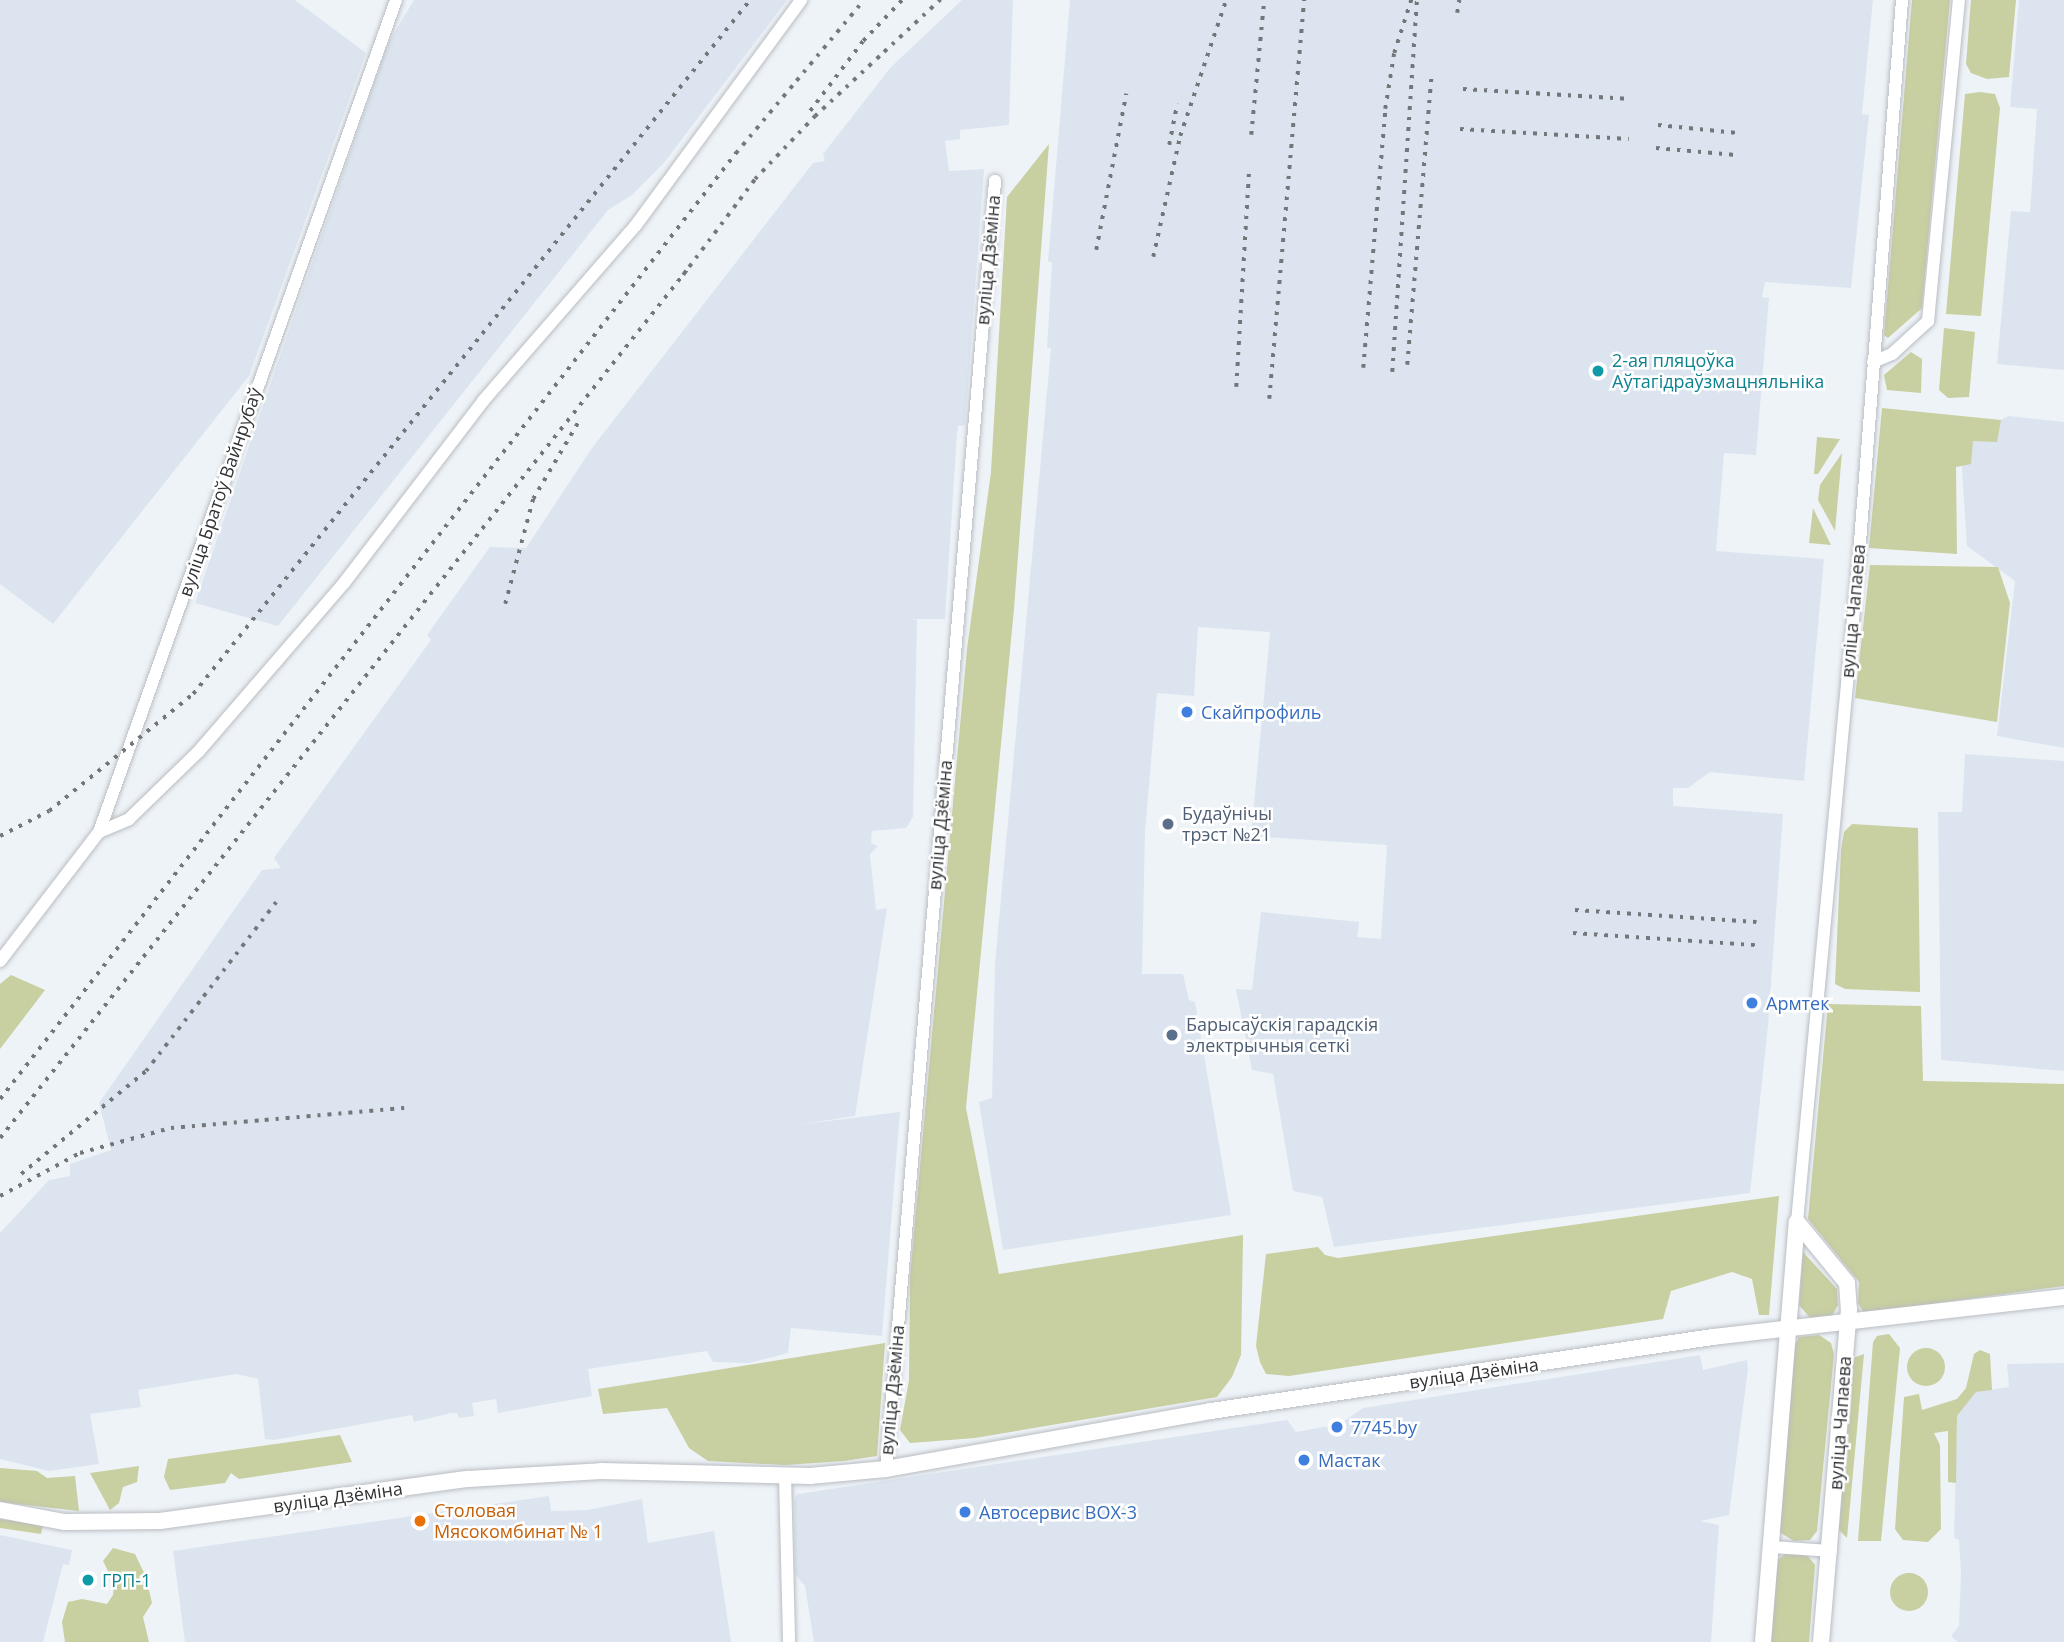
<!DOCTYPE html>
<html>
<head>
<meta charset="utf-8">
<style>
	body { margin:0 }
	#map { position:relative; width:2064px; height:1642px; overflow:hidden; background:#eef3f8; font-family:"Open Sans",sans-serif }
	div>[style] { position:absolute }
	.built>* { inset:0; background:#dce5ef }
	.green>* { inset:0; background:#c8cfa0 }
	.round { border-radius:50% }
	.roads { filter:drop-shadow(0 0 2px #b9bdc2) drop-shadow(0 0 2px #b9bdc2) }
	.minor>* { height:12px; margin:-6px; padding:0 6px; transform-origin:6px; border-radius:6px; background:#fff }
	.major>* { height:16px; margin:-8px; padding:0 8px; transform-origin:8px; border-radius:8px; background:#fff }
	.rail>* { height:3.5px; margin-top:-1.75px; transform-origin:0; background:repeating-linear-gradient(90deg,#74777a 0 3.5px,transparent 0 10.5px) }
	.dots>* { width:19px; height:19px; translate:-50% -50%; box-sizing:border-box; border:4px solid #fff; border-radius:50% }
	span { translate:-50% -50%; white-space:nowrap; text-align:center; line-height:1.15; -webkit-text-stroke:5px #fff; paint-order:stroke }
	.street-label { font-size:18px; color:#303234 }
	.culture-label { font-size:18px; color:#0d838f }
	.left { translate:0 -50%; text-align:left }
	.shop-label { font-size:18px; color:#366cbe }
	.service-label { font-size:18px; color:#4e5e75 }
	.food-label { font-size:18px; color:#c56008 }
</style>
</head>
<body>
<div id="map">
	<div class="built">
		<div style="clip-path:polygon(0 0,295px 0,366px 53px,249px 376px,53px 624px,0 584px)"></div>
		<div style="clip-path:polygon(414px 0,787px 0,664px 163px,632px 195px,608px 210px,278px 626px,195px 603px,388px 43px)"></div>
		<div style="clip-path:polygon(962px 0,1013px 0,1009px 125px,960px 130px,960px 139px,945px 141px,949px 171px,984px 169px,965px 425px,958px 426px,957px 434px,945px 619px,909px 619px,917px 620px,913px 817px,906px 828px,872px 831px,871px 843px,878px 846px,870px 854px,876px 910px,887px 908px,855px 1116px,796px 1125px,900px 1112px,882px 1336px,791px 1328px,788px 1353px,749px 1363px,713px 1362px,707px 1351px,588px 1369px,592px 1396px,498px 1413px,496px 1399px,472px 1403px,474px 1416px,459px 1418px,457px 1413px,451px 1413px,414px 1422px,412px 1415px,274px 1440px,265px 1439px,258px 1379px,236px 1374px,138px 1390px,141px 1407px,90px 1414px,99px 1464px,49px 1471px,0 1459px,0 1233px,49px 1180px,70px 1176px,70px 1164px,111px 1150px,99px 1103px,262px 870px,281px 868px,274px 858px,431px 640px,427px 635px,490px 547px,526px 548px,592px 448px,813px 163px,825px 161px,823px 154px,891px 67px)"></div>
		<div style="clip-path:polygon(1070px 0,1873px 0,1862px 114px,1869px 115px,1851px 288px,1765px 282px,1762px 297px,1769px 298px,1756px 455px,1724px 453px,1716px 551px,1824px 559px,1804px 781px,1710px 772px,1688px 788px,1673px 788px,1673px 806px,1783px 814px,1768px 1026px,1750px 1193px,1334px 1247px,1322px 1197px,1293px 1191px,1273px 1074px,1252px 1070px,1236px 989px,1252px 990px,1261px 912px,1359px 922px,1357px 937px,1381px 939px,1387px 845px,1251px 836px,1270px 632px,1198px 627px,1194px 696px,1157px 693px,1145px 832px,1142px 974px,1183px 974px,1189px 1000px,1195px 1002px,1231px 1215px,1003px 1250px,979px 1102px,992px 1098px,995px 964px,1051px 348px,1047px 348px,1052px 263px,1048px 261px)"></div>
		<div style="clip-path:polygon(2019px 0,2064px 0,2064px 370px,1997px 364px,2011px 211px,2030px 212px,2037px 109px,2010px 107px)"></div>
		<div style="clip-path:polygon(2009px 416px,2064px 422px,2064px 748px,1997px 736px,2015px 581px,1967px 546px,1960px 440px)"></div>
		<div style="clip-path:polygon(1965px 754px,2064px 761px,2064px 1071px,1941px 1060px,1938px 812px,1962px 812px)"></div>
		<div style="clip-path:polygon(1700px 1355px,1703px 1370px,1747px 1360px,1748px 1369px,1729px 1515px,1700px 1521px,1719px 1525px,1711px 1642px,814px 1642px,805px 1586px,795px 1574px,794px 1499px,798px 1494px,1287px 1420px,1296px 1432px,1340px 1424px,1363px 1408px)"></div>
		<div style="clip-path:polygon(2064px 1363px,2064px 1642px,1958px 1642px,1951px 1636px,1959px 1626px,1961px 1573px,1959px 1540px,1954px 1538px,1957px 1416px,1976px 1392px,2009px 1387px,2007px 1364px)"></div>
		<div style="clip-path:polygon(549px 1496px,551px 1511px,588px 1510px,642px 1499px,648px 1543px,714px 1531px,731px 1642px,185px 1642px,173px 1551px)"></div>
		<div style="clip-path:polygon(0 1535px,72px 1550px,69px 1565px,63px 1564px,43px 1642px,0 1642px)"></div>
	</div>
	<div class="green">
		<div style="clip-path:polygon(1912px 0,1950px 0,1922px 308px,1888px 338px,1884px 335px)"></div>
		<div style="clip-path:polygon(1971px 0,2016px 0,2009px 77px,1987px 79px,1971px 73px,1966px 64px)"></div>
		<div style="clip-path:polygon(1980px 92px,1995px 94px,2000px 108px,1981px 316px,1946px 314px,1965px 94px)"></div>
		<div style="clip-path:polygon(1049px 144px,1014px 609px,966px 1108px,999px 1274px,1243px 1235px,1241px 1355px,1232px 1377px,1217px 1397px,975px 1438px,910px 1443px,900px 1430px,909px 1380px,910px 1277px,967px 649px,991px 472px,1007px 197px)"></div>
		<div style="clip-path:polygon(1944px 328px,1975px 332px,1969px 397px,1948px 398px,1939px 390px)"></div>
		<div style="clip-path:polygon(1911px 352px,1922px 359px,1921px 393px,1887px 390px,1884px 375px)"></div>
		<div style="clip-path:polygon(1882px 408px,2001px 420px,1997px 442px,1973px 441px,1971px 464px,1956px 467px,1957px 554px,1869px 548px)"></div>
		<div style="clip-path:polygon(1817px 437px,1840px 439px,1818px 474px,1814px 474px)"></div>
		<div style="clip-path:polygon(1842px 453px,1835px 531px,1818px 500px,1820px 485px)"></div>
		<div style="clip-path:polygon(1813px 508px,1831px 545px,1809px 543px)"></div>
		<div style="clip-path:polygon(1870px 565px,1998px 567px,2010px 603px,1997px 722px,1855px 698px)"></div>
		<div style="clip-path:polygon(1852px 824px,1918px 828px,1920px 992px,1845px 989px,1835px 984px,1841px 850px,1844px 832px)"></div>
		<div style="clip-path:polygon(11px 975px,45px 990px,0 1049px,0 984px)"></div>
		<div style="clip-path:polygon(1828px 1004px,1921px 1006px,1923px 1081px,2064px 1084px,2064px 1286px,1864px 1313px,1858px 1303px,1859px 1282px,1808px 1219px)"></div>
		<div style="clip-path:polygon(1779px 1196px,1769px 1315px,1759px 1315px,1752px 1279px,1732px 1272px,1671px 1291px,1663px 1319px,1289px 1376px,1266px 1374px,1260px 1362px,1256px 1346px,1266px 1254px,1318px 1247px,1325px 1255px,1338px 1258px)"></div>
		<div style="clip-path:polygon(1803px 1252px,1837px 1289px,1838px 1305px,1832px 1316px,1811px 1319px,1799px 1305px)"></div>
		<div style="clip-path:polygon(1889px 1334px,1900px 1348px,1881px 1541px,1858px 1541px,1873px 1342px,1877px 1336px)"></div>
		<div style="clip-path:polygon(1819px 1335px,1831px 1343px,1834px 1354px,1817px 1531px,1810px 1540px,1794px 1541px,1779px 1532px,1795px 1345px,1799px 1337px)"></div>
		<div style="clip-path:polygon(885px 1343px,877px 1456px,844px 1461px,785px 1465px,708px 1461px,689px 1448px,667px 1408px,603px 1414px,598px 1389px)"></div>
		<div class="round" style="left:1907px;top:1348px;width:38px;height:38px"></div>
		<div style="clip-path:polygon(1980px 1350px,1990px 1354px,1992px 1390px,1976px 1392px,1957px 1416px,1956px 1483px,1948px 1482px,1948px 1431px,1934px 1433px,1940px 1445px,1941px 1529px,1928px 1542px,1903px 1540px,1895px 1529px,1904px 1397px,1919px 1394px,1922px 1410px,1957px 1399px,1966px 1388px,1974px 1354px)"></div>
		<div style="clip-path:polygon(1864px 1354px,1847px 1538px,1839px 1530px,1853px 1358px)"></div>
		<div style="clip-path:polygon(340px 1435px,352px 1462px,239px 1479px,231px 1473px,225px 1483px,170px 1490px,164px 1477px,168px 1459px)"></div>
		<div style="clip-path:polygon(139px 1466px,137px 1482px,123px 1487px,119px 1503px,110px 1510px,90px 1473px)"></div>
		<div style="clip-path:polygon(0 1468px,37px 1471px,47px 1478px,75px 1476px,79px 1511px,0 1502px)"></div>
		<div style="clip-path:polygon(0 1519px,43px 1525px,41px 1534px,0 1528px)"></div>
		<div style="clip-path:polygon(113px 1548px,135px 1554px,146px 1577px,152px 1603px,143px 1617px,149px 1642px,65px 1642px,62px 1622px,68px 1602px,82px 1599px,107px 1604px,113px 1595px,114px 1583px,103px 1561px)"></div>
		<div style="clip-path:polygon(1788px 1552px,1807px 1555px,1815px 1565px,1809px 1642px,1769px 1642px,1776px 1561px)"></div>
		<div class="round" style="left:1890px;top:1573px;width:38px;height:38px"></div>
	</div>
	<div class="roads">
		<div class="minor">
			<div style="left:1873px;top:362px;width:21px;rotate:-23deg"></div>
			<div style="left:1892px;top:354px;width:49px;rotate:-42.5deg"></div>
			<div style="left:1928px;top:321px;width:322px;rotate:-84.5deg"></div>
			<div style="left:99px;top:832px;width:33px;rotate:-23deg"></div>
			<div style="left:129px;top:819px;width:98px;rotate:-44.2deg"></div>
			<div style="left:199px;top:751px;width:222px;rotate:-49.2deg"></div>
			<div style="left:344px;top:583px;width:229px;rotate:-52.6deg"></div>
			<div style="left:483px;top:401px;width:233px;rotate:-49deg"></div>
			<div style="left:636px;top:225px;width:279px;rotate:-53.7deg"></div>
			<div style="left:0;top:961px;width:163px;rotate:-52.5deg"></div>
			<div style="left:99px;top:832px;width:883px;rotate:-70.35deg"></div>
			<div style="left:1797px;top:1222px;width:670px;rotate:-84.69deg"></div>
			<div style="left:1859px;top:555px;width:557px;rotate:-85.57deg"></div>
			<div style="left:886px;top:1469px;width:1293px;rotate:-85.16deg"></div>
			<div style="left:785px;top:1475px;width:167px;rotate:88.6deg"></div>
			<div style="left:1771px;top:1547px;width:60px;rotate:3.8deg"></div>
		</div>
		<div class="major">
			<div style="left:1797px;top:1222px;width:79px;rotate:50.7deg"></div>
			<div style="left:1847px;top:1283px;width:26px;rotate:86deg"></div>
			<div style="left:1849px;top:1309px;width:334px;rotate:94.8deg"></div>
			<div style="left:0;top:1510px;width:66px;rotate:10.5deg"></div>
			<div style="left:65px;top:1522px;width:95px;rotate:-0.6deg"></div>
			<div style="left:160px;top:1521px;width:311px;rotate:-7.8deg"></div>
			<div style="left:468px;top:1479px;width:133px;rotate:-3.4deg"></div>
			<div style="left:601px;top:1471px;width:209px;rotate:1.4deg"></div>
			<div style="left:810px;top:1476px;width:76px;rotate:-5.3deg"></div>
			<div style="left:886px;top:1469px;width:330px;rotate:-10.1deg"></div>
			<div style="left:1211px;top:1411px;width:507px;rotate:-8.39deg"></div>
			<div style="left:1713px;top:1337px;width:353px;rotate:-6.5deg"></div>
			<div style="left:1763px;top:1642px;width:421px;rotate:-85.4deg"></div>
		</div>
	</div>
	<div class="rail">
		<div style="left:1457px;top:13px;width:13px;rotate:-81deg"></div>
		<div style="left:1463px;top:89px;width:168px;rotate:3.4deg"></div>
		<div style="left:810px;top:111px;width:88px;rotate:-52.9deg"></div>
		<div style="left:863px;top:41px;width:57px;rotate:-46.4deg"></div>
		<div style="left:1658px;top:125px;width:80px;rotate:5.7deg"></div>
		<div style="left:1460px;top:129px;width:169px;rotate:3.4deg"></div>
		<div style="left:1251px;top:135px;width:136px;rotate:-84.5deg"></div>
		<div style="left:1169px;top:145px;width:42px;rotate:-79deg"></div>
		<div style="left:1656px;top:148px;width:80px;rotate:5deg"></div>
		<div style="left:1096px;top:250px;width:159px;rotate:-79.1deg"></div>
		<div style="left:1153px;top:257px;width:124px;rotate:-77.4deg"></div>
		<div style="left:1180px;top:136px;width:144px;rotate:-71.3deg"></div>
		<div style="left:683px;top:275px;width:120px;rotate:-53.1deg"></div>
		<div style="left:755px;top:179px;width:87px;rotate:-46.4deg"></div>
		<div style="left:815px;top:116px;width:171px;rotate:-42.9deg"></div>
		<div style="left:1407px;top:365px;width:287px;rotate:-85.2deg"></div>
		<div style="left:1363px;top:368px;width:260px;rotate:-85.1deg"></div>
		<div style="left:1385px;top:109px;width:57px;rotate:-80.9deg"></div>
		<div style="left:1394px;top:53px;width:56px;rotate:-72.2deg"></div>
		<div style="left:1392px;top:372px;width:373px;rotate:-86.2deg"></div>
		<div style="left:1236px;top:387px;width:217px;rotate:-86.6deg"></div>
		<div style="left:1269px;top:399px;width:401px;rotate:-85deg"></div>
		<div style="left:505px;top:604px;width:109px;rotate:-75.1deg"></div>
		<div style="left:533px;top:499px;width:91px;rotate:-59.5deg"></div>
		<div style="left:0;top:836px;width:55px;rotate:-27deg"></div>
		<div style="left:49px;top:811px;width:186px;rotate:-39.1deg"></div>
		<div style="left:193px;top:694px;width:890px;rotate:-51.25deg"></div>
		<div style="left:1575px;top:910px;width:182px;rotate:3.8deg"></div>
		<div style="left:1573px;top:933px;width:183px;rotate:3.8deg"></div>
		<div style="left:0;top:1099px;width:1199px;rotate:-52.12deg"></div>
		<div style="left:736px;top:153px;width:199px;rotate:-50.1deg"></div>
		<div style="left:0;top:1138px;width:1111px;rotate:-51.65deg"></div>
		<div style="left:21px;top:1174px;width:162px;rotate:-39.5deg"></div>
		<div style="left:146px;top:1071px;width:220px;rotate:-52.4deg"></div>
		<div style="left:0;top:1196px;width:91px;rotate:-28.3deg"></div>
		<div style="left:80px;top:1153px;width:94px;rotate:-15.4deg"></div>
		<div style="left:171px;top:1128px;width:236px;rotate:-4.9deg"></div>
	</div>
	<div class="dots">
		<div style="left:1598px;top:371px;background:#0f9aa8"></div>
		<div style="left:1187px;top:712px;background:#3f7fe0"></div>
		<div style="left:1168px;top:824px;background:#5c6f8a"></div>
		<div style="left:1752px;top:1003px;background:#3f7fe0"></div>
		<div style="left:1172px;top:1035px;background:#5c6f8a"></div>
		<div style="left:1337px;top:1427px;background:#3f7fe0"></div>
		<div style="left:1304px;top:1460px;background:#3f7fe0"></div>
		<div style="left:965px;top:1512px;background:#3f7fe0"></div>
		<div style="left:420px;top:1521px;background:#e8710a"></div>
		<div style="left:88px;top:1580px;background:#0f9aa8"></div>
	</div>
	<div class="street-label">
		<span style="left:988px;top:260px;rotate:-85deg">вуліца Дзёміна</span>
		<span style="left:220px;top:492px;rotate:-71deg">вуліца Братоў Вайнрубаў</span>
		<span style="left:1853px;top:611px;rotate:-85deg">вуліца Чапаева</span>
		<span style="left:940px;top:825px;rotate:-85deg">вуліца Дзёміна</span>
		<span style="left:1474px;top:1373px;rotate:-8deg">вуліца Дзёміна</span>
		<span style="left:892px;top:1390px;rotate:-85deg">вуліца Дзёміна</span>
		<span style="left:1840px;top:1423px;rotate:-86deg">вуліца Чапаева</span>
		<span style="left:338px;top:1497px;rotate:-8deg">вуліца Дзёміна</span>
	</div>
	<div class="culture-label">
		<span class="left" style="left:1612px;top:371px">2-ая пляцоўка<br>Аўтагідраўзмацняльніка</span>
		<span class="left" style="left:102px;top:1580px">ГРП-1</span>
	</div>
	<div class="shop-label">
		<span class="left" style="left:1201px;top:712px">Скайпрофиль</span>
		<span class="left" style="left:1766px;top:1003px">Армтек</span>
		<span class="left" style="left:1351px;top:1427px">7745.by</span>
		<span class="left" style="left:1318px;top:1460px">Мастак</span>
		<span class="left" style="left:979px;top:1512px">Автосервис BOX-3</span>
	</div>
	<div class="service-label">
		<span class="left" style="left:1182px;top:824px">Будаўнічы<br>трэст №21</span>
		<span class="left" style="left:1186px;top:1035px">Барысаўскія гарадскія<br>электрычныя сеткі</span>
	</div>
	<div class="food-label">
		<span class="left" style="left:434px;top:1521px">Столовая<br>Мясокомбинат № 1</span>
	</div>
</div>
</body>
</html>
